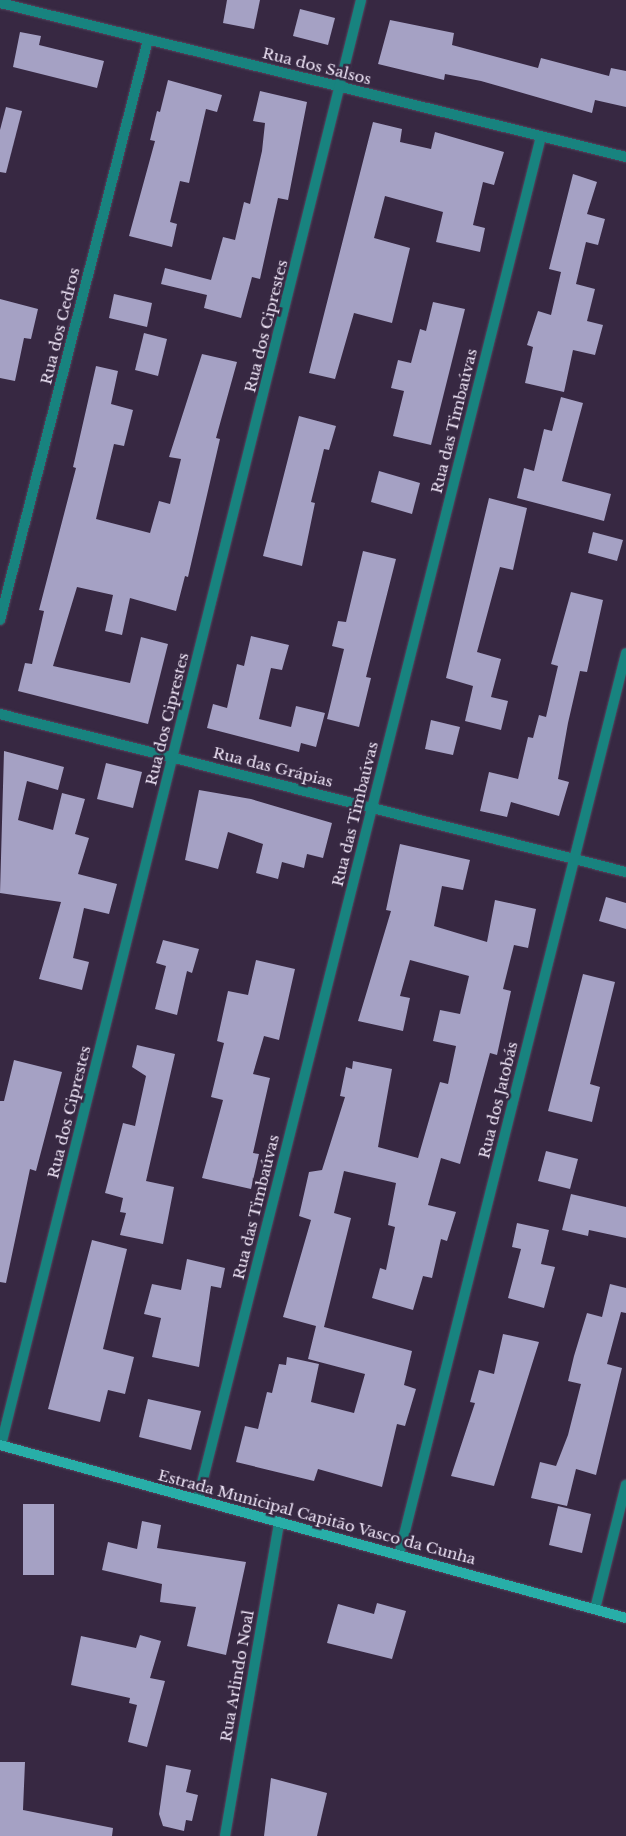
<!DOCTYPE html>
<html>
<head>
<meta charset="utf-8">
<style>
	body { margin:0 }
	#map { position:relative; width:626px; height:1836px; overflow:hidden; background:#372842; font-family:"Libre Baskerville",serif }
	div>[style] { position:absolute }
	.building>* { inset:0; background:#a5a1c4 }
	.roads { filter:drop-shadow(0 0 1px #55475f) drop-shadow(0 0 1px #55475f) }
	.street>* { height:10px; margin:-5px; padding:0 5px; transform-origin:5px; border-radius:5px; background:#18837f }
	.secondary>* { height:10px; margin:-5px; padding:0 5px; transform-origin:5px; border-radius:5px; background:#28aea8 }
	span { translate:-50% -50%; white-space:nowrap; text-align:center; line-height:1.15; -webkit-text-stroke:5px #372842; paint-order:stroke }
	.street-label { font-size:15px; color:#f2e8fa }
</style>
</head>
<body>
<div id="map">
	<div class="building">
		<div style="clip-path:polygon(227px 0,260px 0,254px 29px,223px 23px)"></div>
		<div style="clip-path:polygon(300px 9px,335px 18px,328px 45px,293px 36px)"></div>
		<div style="clip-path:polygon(390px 20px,454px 33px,452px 45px,538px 68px,541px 58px,609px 76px,611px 68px,626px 71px,626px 107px,595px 100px,592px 113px,481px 81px,445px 74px,444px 80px,378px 64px)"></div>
		<div style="clip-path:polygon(20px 32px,41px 36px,39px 45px,104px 61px,97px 88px,13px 67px)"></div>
		<div style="clip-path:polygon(168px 80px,222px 95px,217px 112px,206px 109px,189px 183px,180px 181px,170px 222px,177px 224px,172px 247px,129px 236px,155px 141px,150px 140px,157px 111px,160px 112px)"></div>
		<div style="clip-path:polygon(260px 91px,307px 102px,288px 200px,278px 198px,260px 279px,252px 277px,241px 318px,204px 308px,207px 295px,161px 284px,165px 268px,211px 280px,223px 237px,235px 240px,244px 202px,250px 204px,262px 151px,265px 123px,253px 121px)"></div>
		<div style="clip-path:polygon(6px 107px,22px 111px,6px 173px,0 172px,0 130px)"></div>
		<div style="clip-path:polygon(373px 122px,402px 129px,400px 142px,431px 149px,435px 132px,504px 152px,494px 185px,483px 182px,473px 225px,485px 228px,480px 252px,436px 242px,443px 212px,385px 196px,374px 238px,410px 248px,392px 323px,354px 313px,335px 379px,309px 373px)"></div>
		<div style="clip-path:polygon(573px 174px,597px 182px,587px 214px,605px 219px,598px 245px,586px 242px,576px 284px,595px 289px,587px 321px,603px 325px,595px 355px,573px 350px,564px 392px,525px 383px,533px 347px,527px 345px,538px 311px,551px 315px,561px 272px,549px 269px)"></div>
		<div style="clip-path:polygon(114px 294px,152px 303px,147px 327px,109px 318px)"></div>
		<div style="clip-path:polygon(0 299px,38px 309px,31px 339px,24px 338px,15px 381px,0 378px)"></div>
		<div style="clip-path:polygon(433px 302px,465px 309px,431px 445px,393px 436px,404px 391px,391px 388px,398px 360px,411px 363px,420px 329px,426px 331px)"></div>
		<div style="clip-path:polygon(144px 333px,167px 339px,158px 376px,135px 370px)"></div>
		<div style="clip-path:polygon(202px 354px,237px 362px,216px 438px,220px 439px,188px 577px,185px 576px,176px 611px,130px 598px,122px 635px,105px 631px,113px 595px,77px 587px,53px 666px,130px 683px,141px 637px,168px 644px,148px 724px,18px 691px,25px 663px,32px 664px,44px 611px,39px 610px,76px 468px,73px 467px,96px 366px,118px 371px,111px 404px,133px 410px,124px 446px,114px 444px,96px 519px,150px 533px,159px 501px,170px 504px,181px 459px,169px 457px)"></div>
		<div style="clip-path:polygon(561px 397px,583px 403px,562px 481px,611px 494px,604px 521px,517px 498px,524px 468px,534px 471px,544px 429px,552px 431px)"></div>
		<div style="clip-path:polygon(299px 416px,336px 426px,329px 450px,324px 449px,311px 502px,315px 503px,302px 566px,263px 556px)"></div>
		<div style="clip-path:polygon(379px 471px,420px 483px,412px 514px,371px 502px)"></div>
		<div style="clip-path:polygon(489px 498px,527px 508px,513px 570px,500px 567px,477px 652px,501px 659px,491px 697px,508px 701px,501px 730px,465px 721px,473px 686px,446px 678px)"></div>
		<div style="clip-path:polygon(593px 532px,623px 540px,617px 561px,588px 553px)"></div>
		<div style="clip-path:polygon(363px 551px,396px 559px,366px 677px,371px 678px,359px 727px,327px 719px,344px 649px,332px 646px,338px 621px,346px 622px)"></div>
		<div style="clip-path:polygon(571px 592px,603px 600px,587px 672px,580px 671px,568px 723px,558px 779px,569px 782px,559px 816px,511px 802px,507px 817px,480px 811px,489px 772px,518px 779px,528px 737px,533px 738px,539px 715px,546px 717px,558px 666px,551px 664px)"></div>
		<div style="clip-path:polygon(251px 636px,289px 645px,282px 670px,271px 668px,259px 719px,291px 727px,296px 706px,325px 713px,316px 747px,301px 743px,299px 752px,207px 728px,213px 704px,227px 708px,237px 664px,244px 666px)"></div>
		<div style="clip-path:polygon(431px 720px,460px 727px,453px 755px,425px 749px)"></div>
		<div style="clip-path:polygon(4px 751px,64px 767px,58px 790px,27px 781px,18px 820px,53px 830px,62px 793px,85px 799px,75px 834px,89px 838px,78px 874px,117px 884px,109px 914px,84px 908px,73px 958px,89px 962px,82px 990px,39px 979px,61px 902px,0 893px)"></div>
		<div style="clip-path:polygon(106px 763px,142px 772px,133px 808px,97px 799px)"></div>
		<div style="clip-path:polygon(199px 790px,251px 799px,332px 823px,323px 858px,307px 854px,304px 868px,282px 862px,278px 879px,256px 873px,263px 844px,228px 832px,218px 869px,185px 860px)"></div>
		<div style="clip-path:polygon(400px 844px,470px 860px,463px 890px,442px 886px,434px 926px,487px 942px,495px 900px,536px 909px,528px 948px,514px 945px,503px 989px,511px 991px,497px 1055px,490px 1053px,460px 1164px,441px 1158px,428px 1205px,456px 1212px,447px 1241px,441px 1239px,432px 1278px,423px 1276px,413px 1310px,372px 1298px,380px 1268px,386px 1270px,395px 1227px,388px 1225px,396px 1183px,344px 1171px,334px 1213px,351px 1218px,324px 1327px,412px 1351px,404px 1385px,416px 1389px,405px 1426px,397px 1424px,382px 1487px,318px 1469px,314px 1481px,236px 1462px,245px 1426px,258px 1429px,267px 1392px,272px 1393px,279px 1364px,286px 1365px,287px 1357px,319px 1364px,311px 1402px,354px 1413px,365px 1374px,308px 1359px,316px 1326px,283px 1317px,311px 1220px,299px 1216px,309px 1172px,322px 1170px,345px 1097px,340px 1096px,346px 1067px,352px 1069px,353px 1061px,392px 1069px,378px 1147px,418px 1158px,440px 1082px,448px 1084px,456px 1046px,433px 1041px,440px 1010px,460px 1014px,469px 976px,410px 960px,400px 996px,410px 998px,403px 1031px,358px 1021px,391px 911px,386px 910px)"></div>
		<div style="clip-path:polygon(606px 897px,626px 903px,626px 929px,599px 921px)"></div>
		<div style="clip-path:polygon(163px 940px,199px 949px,192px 973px,187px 971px,177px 1015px,155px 1009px,166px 966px,156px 963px)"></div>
		<div style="clip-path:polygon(256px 960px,295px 969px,279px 1040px,264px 1036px,253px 1074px,270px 1078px,253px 1153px,259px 1154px,251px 1189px,202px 1178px,223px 1100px,211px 1097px,224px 1043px,217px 1041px,228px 991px,248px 995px)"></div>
		<div style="clip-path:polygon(583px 974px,615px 982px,590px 1084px,600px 1087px,592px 1122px,548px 1111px)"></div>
		<div style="clip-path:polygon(137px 1045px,175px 1054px,146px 1181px,174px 1187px,163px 1244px,120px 1235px,126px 1213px,120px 1212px,123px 1198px,105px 1193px,123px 1123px,135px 1126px,146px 1076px,132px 1067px)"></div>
		<div style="clip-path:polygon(14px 1060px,62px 1072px,36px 1171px,30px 1169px,6px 1283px,0 1282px,0 1101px,4px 1101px)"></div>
		<div style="clip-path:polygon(546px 1151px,578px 1159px,570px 1189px,538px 1181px)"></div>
		<div style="clip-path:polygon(571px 1194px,626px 1207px,626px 1238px,589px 1230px,588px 1236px,562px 1230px)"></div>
		<div style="clip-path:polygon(517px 1223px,549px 1230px,541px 1264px,555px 1267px,544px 1308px,508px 1298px,521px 1249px,512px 1247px)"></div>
		<div style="clip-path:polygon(92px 1240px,127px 1249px,103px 1349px,134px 1357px,125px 1394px,108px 1390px,100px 1422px,48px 1409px)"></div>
		<div style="clip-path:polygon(187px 1259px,225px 1268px,221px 1288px,211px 1286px,199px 1367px,152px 1357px,161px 1318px,144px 1314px,152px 1284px,181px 1290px)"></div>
		<div style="clip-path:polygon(610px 1284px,626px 1288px,626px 1313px,621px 1312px,607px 1364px,622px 1368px,596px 1475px,576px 1469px,567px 1506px,531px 1498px,540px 1462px,556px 1466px,568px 1435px,581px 1384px,568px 1381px,574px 1356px,587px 1313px,602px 1317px)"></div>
		<div style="clip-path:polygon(503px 1334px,539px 1342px,494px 1486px,451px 1476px,475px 1403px,470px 1402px,479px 1370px,494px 1374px)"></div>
		<div style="clip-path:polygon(148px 1399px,201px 1411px,191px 1450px,139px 1437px)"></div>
		<div style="clip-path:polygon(23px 1504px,54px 1504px,54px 1575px,23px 1575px)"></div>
		<div style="clip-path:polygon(558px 1506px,591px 1514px,582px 1553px,549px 1545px)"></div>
		<div style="clip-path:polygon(142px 1521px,161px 1525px,157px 1548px,246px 1562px,226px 1655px,187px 1646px,196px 1607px,160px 1602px,162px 1584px,102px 1570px,108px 1542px,137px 1549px)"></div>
		<div style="clip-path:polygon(377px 1603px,406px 1611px,392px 1659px,327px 1643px,338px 1604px,374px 1614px)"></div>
		<div style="clip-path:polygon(140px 1635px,161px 1641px,150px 1678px,165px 1681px,147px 1747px,128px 1742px,137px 1705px,129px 1703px,130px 1698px,71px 1685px,81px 1636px,136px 1648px)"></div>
		<div style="clip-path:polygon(0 1762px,25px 1762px,23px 1810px,113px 1828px,112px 1836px,0 1836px)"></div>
		<div style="clip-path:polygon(166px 1765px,191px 1770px,186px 1792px,198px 1795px,192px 1821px,186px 1820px,184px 1831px,163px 1826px,159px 1814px)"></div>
		<div style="clip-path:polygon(271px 1778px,327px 1793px,317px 1836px,264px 1836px)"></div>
	</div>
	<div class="roads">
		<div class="street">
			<div style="left:0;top:3px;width:645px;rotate:13.82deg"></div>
			<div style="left:0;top:620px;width:599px;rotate:-75.69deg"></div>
			<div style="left:0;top:714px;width:646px;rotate:14.17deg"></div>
			<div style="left:1px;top:1445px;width:1489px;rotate:-76.01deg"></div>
			<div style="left:198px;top:1499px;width:1405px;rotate:-75.87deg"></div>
			<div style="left:399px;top:1555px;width:930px;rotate:-75.87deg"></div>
			<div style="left:595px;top:1609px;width:128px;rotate:-76deg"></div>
			<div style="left:225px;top:1836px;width:319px;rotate:-80.2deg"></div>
		</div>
		<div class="secondary">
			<div style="left:0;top:1445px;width:649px;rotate:15.45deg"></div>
		</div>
	</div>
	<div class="street-label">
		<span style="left:317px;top:66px;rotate:14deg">Rua dos Salsos</span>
		<span style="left:60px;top:326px;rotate:-76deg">Rua dos Cedros</span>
		<span style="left:266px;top:326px;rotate:-76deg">Rua dos Ciprestes</span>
		<span style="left:454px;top:421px;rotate:-76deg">Rua das Timbaúvas</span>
		<span style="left:167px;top:719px;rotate:-76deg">Rua dos Ciprestes</span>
		<span style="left:273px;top:767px;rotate:14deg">Rua das Grápias</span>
		<span style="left:355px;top:814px;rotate:-76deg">Rua das Timbaúvas</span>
		<span style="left:498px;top:1100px;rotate:-76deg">Rua dos Jatobás</span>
		<span style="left:69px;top:1112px;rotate:-76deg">Rua dos Ciprestes</span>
		<span style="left:256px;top:1207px;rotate:-76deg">Rua das Timbaúvas</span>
		<span style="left:317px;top:1517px;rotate:15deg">Estrada Municipal Capitão Vasco da Cunha</span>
		<span style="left:237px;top:1676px;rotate:-80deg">Rua Arlindo Noal</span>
	</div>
</div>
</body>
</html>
